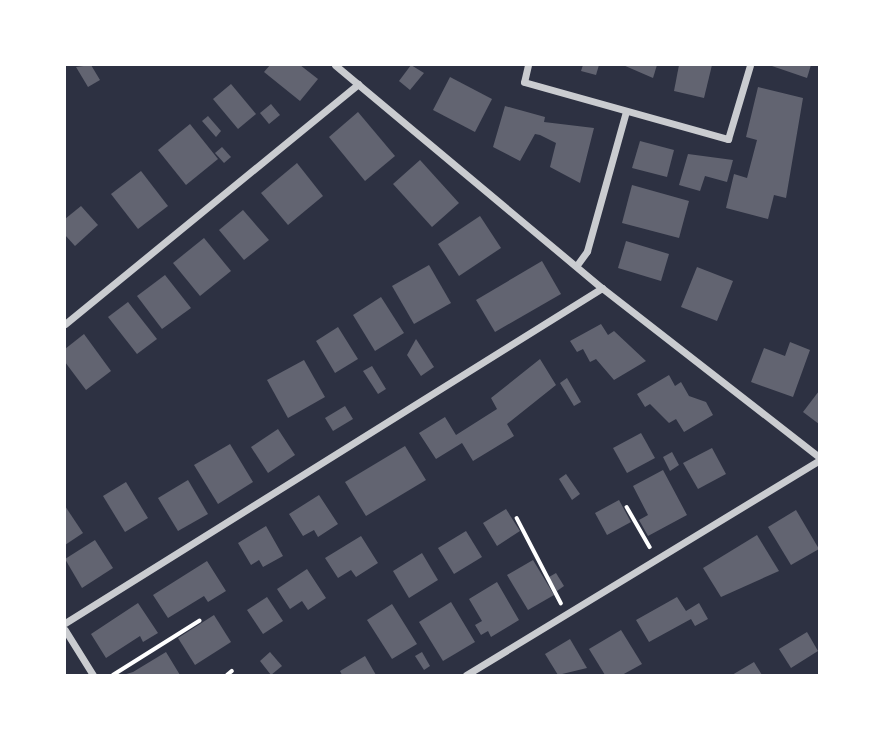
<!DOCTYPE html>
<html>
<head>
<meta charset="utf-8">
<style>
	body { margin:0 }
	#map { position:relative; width:884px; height:740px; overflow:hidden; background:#2d3142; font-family:"Space Grotesk",sans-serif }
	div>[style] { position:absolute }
	.building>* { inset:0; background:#626471 }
	.path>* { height:3.5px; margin:-1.75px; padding:0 1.75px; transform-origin:1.75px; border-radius:1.75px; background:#fff }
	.minor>* { height:7px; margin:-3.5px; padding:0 3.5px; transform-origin:3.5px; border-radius:3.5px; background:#caccd0 }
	span { translate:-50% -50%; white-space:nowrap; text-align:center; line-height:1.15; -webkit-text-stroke:6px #fff; paint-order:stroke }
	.frame { position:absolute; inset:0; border:66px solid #fff; pointer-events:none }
</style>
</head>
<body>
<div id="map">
	<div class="building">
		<div style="clip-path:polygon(91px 65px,100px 80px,88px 87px,76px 67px)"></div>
		<div style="clip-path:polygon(270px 65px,300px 65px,318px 79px,300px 101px,264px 72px)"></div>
		<div style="clip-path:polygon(411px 65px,424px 73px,410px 90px,399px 81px)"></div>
		<div style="clip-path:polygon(583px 65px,599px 65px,596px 75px,581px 71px)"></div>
		<div style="clip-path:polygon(623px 65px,657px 65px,653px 78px)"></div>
		<div style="clip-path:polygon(679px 65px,712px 65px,704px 98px,674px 91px)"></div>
		<div style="clip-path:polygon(769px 65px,811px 65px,807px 78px)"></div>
		<div style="clip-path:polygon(450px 77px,492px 99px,475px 132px,433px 110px)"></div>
		<div style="clip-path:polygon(231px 84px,256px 114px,238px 129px,213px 99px)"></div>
		<div style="clip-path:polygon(758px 87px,803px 98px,786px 198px,774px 195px,768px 219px,726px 208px,734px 174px,747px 178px,757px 140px,746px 137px)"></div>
		<div style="clip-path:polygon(271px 104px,280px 115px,269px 124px,260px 113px)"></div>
		<div style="clip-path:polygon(505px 106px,545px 117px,544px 122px,594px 128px,580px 183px,550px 167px,556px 143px,540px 135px,535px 134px,520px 161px,493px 147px)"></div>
		<div style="clip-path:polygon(358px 112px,395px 156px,365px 181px,329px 137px)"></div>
		<div style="clip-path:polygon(208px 116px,221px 131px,216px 137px,202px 121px)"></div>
		<div style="clip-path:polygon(190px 124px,218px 159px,186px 185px,158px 150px)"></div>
		<div style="clip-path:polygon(640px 141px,674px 150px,667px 177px,632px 168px)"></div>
		<div style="clip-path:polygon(222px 147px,231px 157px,224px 163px,215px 153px)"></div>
		<div style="clip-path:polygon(688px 154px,733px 160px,727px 182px,705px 176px,700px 191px,679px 185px)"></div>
		<div style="clip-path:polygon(420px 160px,459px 203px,432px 227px,393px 184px)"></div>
		<div style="clip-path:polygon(297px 163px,323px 196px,288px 225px,261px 193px)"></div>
		<div style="clip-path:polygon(141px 171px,168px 206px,138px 229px,111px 194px)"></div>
		<div style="clip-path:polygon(632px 185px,689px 201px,679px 238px,622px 223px)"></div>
		<div style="clip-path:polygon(81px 206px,98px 225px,75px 246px,65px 235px,65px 219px)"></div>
		<div style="clip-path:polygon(243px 210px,269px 240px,244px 260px,219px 230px)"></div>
		<div style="clip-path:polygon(480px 216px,501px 248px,459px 276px,438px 244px)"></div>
		<div style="clip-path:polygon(204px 238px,231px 271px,200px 296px,173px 263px)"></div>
		<div style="clip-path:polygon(626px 241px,669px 254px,661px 281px,618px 268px)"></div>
		<div style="clip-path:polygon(542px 261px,561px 294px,495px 332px,476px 300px)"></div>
		<div style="clip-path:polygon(429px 265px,451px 303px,414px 324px,392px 286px)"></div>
		<div style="clip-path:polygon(697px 267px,733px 281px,717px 321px,681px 307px)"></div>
		<div style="clip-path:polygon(165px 275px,191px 308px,162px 329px,137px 296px)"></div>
		<div style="clip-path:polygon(381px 297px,404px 333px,375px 351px,353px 315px)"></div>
		<div style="clip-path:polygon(128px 302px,157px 339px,137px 354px,108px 317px)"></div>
		<div style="clip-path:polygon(601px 324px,608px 335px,614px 331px,646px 361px,614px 380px,596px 359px,590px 362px,583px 349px,577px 352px,570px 341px)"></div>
		<div style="clip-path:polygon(338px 327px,358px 359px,335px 373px,316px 341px)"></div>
		<div style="clip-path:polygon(84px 334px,111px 371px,86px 390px,65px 362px,65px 349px)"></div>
		<div style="clip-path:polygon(416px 339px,434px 367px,421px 376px,407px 355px)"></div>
		<div style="clip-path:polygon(790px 342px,810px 350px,793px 397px,751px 382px,764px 348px,785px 356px)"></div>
		<div style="clip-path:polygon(540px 359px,556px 385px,507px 424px,514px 436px,473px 461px,462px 443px,436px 459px,419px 433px,445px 417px,456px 435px,497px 409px,491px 398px)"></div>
		<div style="clip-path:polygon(304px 360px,325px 397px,288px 418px,267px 380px)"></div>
		<div style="clip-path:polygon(372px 366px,386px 389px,378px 394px,363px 371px)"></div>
		<div style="clip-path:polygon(669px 375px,675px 386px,681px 382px,689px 396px,706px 402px,713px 415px,684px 432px,676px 419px,669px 423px,650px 404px,645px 407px,637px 394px)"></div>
		<div style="clip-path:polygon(567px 378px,581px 402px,574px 406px,560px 383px)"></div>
		<div style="clip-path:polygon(819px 391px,819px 424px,803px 412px)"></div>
		<div style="clip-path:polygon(345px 406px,353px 419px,333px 431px,325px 418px)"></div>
		<div style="clip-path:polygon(278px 429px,295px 455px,268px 473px,251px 447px)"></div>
		<div style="clip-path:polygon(641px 433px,655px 458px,627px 473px,613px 448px)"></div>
		<div style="clip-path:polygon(230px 444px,253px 482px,218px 504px,194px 465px)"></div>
		<div style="clip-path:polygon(405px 446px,426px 480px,366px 516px,345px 482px)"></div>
		<div style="clip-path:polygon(712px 448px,726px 474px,698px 489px,683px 463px)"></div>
		<div style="clip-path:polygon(672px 452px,679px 465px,670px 471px,663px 457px)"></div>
		<div style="clip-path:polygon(663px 470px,687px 515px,648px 536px,639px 520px,648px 515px,633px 486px)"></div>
		<div style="clip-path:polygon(566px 474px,580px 494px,572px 500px,559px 479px)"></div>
		<div style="clip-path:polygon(188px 480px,208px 514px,178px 531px,158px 498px)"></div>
		<div style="clip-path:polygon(126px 482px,148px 518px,125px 532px,103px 496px)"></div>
		<div style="clip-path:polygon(319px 495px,338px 524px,318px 537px,314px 530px,303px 536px,289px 514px)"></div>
		<div style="clip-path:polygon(619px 500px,631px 522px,607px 535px,595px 513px)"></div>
		<div style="clip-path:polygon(65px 506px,83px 533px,65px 545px)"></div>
		<div style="clip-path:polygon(506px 509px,520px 531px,497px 546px,483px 523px)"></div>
		<div style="clip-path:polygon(796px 510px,819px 549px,791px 565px,768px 527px)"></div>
		<div style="clip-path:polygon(266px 526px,283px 556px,263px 567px,259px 560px,251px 565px,238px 543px)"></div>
		<div style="clip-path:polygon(466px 531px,482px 557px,454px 574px,438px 548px)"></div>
		<div style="clip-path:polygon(757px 535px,779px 571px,721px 597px,703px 568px)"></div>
		<div style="clip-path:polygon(361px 536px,378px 563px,356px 577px,351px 570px,338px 578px,325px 558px)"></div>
		<div style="clip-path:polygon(95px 540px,113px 568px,82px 588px,65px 559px)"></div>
		<div style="clip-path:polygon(422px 553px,438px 580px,409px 598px,393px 571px)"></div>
		<div style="clip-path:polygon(533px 560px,554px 595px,528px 610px,507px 575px)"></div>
		<div style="clip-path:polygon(207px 561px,226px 591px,208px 602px,204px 596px,168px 618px,153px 595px)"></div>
		<div style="clip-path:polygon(307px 569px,326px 598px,308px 610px,302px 601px,290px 609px,277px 589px)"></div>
		<div style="clip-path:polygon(556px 573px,564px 586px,557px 591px,549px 577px)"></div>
		<div style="clip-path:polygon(497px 582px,519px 620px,491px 637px,488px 631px,481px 635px,475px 625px,482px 621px,469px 599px)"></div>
		<div style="clip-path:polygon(267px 597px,283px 621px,263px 634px,247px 610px)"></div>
		<div style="clip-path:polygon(677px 597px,686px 611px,699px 603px,708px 619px,695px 626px,691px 619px,649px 642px,636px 620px)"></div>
		<div style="clip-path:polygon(451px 602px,475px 642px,443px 661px,419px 622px)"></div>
		<div style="clip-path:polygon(138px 603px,158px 633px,143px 642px,140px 636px,106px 658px,91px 634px)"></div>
		<div style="clip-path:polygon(392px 604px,417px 644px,392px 659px,367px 620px)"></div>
		<div style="clip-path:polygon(214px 615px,231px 642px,195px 665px,178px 638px)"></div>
		<div style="clip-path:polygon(621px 630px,642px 664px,622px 675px,605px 675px,589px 649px)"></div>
		<div style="clip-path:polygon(807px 632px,818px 651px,791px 668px,779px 649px)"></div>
		<div style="clip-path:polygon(570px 639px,587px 668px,558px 675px,545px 654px)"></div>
		<div style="clip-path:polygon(166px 652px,180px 675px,123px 675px,133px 672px)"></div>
		<div style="clip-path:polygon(270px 652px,282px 666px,271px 675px,260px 661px)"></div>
		<div style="clip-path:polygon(422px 652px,430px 666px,424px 670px,415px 656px)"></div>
		<div style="clip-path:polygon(365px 656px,376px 675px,342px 675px,340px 671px)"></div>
		<div style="clip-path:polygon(754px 662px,762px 675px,732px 675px)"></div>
	</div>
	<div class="path">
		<div style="left:627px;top:507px;width:46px;rotate:60.1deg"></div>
		<div style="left:517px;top:518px;width:96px;rotate:62.6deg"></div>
		<div style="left:113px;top:675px;width:102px;rotate:-32.1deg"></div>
		<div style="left:227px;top:675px;width:6px;rotate:-39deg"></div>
	</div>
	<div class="minor">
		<div style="left:335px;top:65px;width:348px;rotate:39.9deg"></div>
		<div style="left:602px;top:288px;width:275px;rotate:37.9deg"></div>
		<div style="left:528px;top:65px;width:17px;rotate:103deg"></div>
		<div style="left:524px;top:82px;width:212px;rotate:15.6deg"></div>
		<div style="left:728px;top:139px;width:77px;rotate:-73.4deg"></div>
		<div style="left:577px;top:265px;width:17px;rotate:-54deg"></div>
		<div style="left:587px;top:251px;width:145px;rotate:-74.4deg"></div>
		<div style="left:65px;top:324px;width:379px;rotate:-39.3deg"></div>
		<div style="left:65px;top:623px;width:633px;rotate:-31.96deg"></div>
		<div style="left:65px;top:630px;width:53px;rotate:58.1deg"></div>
		<div style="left:466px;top:675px;width:413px;rotate:-31.3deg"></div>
	</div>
	<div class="frame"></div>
</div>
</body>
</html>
